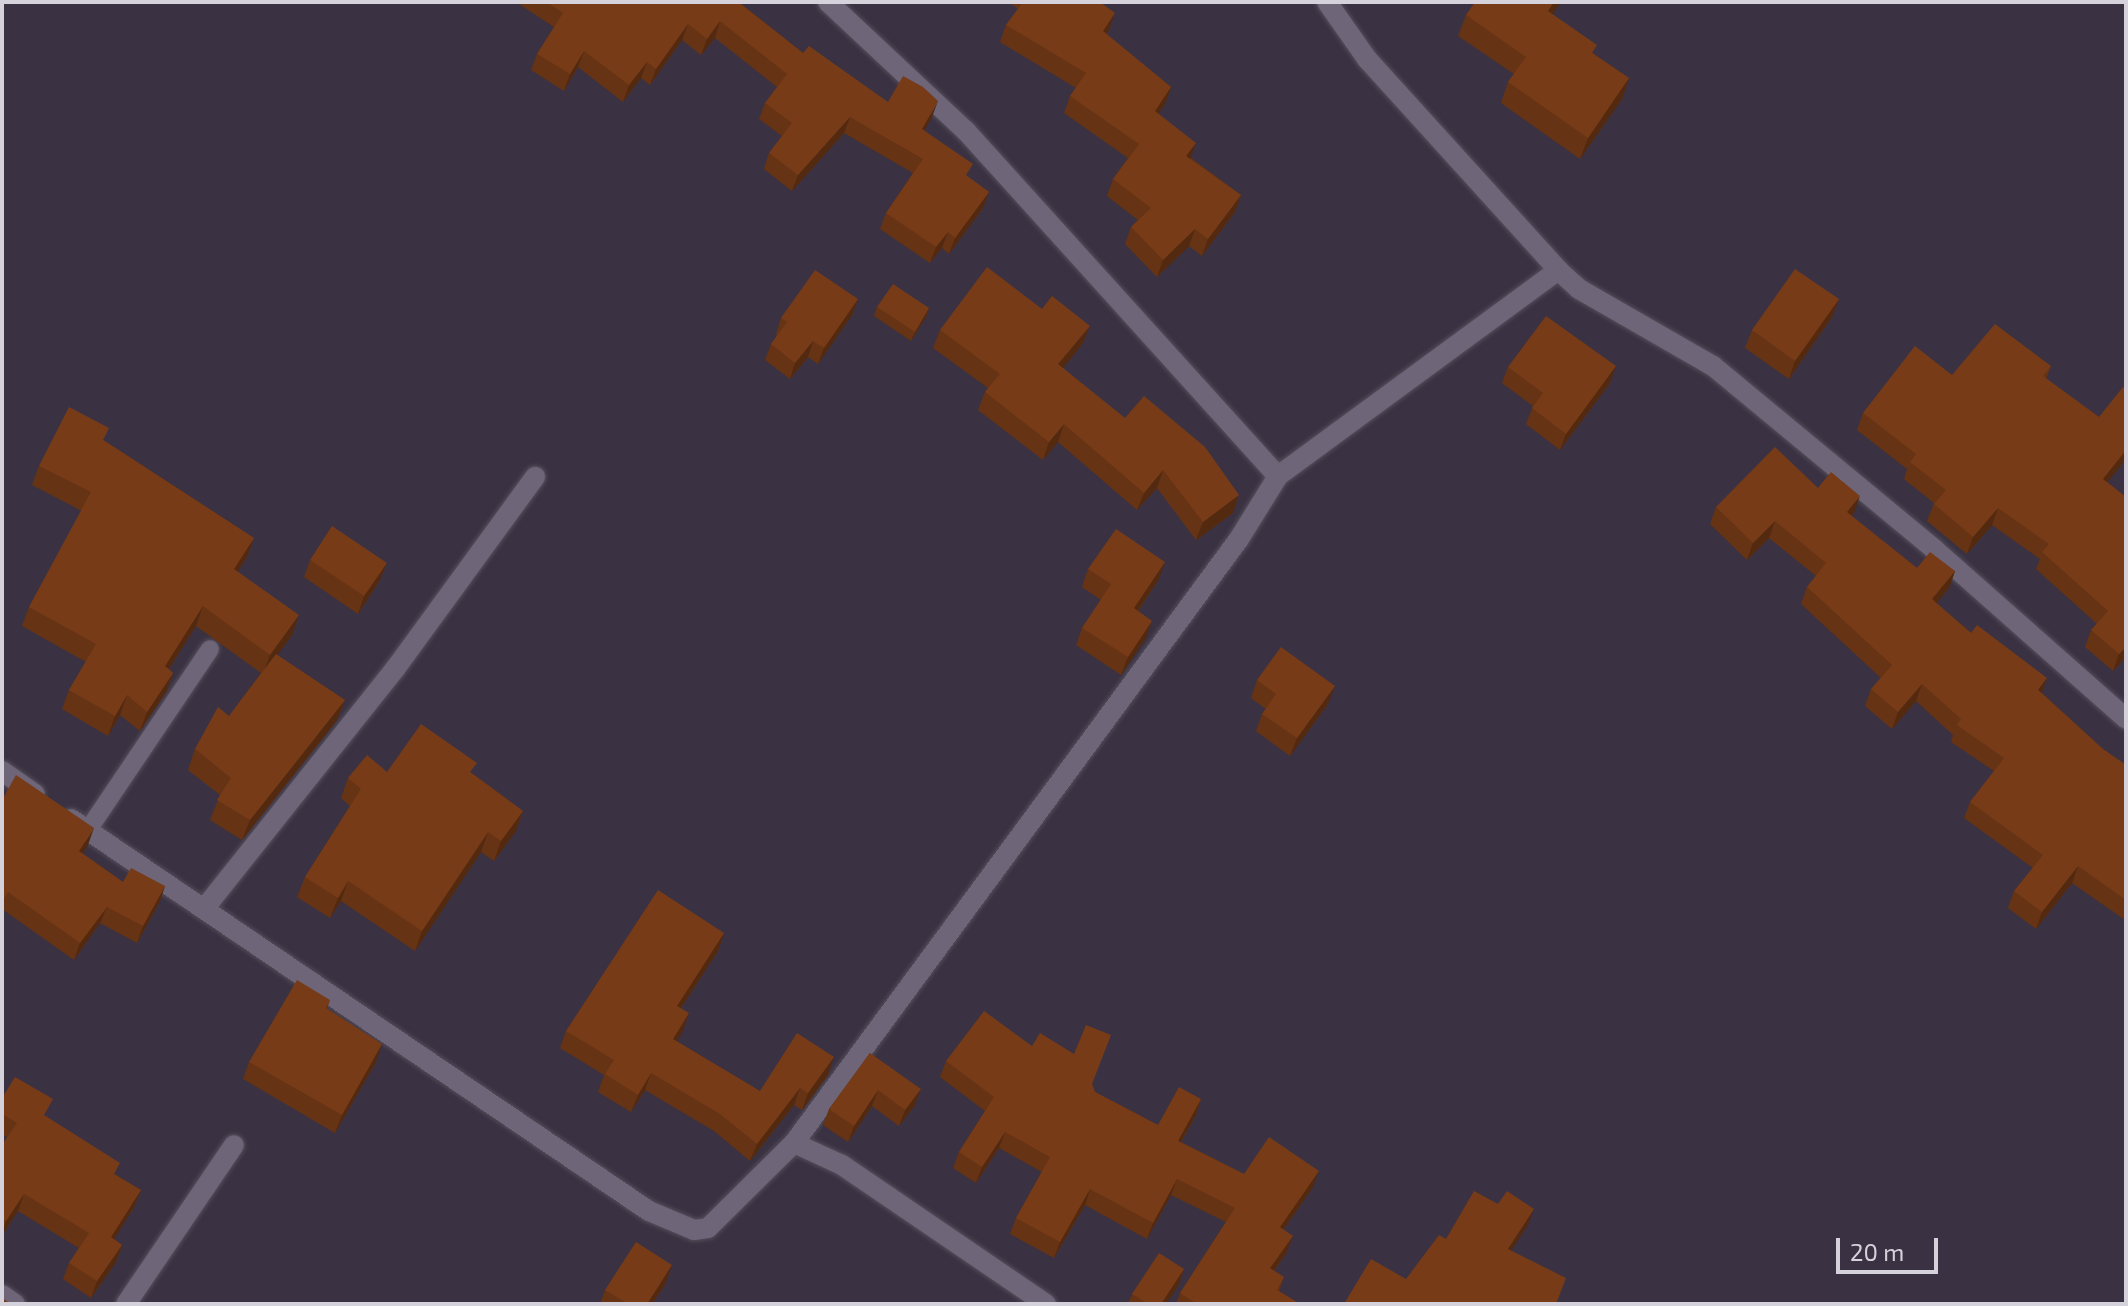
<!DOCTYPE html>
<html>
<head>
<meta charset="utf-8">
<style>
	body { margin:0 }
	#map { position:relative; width:2128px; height:1306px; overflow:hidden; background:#3a3242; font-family:"Exo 2",sans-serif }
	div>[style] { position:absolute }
	.roads { filter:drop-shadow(0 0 2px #544e5b) drop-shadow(0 0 2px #544e5b) }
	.lane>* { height:18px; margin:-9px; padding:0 9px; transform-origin:9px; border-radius:9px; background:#6e6578 }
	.street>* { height:20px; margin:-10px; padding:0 10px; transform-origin:10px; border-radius:10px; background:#6e6578 }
	.wall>* { inset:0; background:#663314 }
	.shaded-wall>* { inset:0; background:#532910 }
	.building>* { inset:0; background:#773b17 }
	span { translate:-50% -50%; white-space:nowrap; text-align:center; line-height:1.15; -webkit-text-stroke:8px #3a3242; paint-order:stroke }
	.frame { position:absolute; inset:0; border:4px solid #d6d2dc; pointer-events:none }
	.scale { position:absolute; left:1836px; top:1238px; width:102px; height:36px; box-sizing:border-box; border:4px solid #d6d2dc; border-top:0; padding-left:10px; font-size:24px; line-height:28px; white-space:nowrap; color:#d6d2dc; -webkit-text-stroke:6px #3a3242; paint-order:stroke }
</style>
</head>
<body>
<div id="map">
	<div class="roads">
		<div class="lane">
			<div style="left:88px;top:830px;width:218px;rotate:-56deg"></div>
		</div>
		<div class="street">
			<div style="left:828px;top:2px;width:189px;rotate:43.1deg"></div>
			<div style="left:966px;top:131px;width:465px;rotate:47.9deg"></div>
			<div style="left:1278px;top:476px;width:348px;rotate:-36.3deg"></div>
			<div style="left:1558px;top:270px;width:28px;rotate:42deg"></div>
			<div style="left:1579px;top:289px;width:155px;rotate:29.9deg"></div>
			<div style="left:1713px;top:366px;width:286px;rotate:39.6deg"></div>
			<div style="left:1933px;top:548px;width:258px;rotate:41.5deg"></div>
			<div style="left:1327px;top:2px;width:70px;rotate:54.9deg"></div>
			<div style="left:1367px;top:59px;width:285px;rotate:47.8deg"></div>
			<div style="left:2px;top:771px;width:40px;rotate:34.9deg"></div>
			<div style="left:71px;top:819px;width:698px;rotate:34.15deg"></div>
			<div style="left:649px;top:1211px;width:49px;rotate:22.9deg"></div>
			<div style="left:694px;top:1230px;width:14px;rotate:-8deg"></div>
			<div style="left:708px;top:1228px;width:121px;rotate:-44.7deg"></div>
			<div style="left:794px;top:1143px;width:53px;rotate:24.6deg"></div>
			<div style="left:842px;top:1165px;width:247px;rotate:34.3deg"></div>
			<div style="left:204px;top:909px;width:307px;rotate:-51.5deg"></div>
			<div style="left:395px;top:669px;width:238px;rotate:-53.9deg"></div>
			<div style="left:794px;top:1143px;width:750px;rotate:-53.62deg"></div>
			<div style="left:1239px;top:539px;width:74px;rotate:-58.2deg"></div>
			<div style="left:2px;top:1295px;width:16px;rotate:35deg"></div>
			<div style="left:126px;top:1304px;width:192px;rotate:-55.8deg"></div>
		</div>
	</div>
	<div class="wall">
		<div style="clip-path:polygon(516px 2px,739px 2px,803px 53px,888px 102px,932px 117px,924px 130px,968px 177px,989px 192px,983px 208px,949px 254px,942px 248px,930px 263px,880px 229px,886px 213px,913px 173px,844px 133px,792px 191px,764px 169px,769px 153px,782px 136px,759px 119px,765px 103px,777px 87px,715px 38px,701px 55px,682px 40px,650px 85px,641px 78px,623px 102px,578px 67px,564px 91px,531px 70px,537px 54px,554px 27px)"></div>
		<div style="clip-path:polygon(1009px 2px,1100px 2px,1109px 30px,1106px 34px,1171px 87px,1165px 104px,1158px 113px,1191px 158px,1241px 195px,1235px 212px,1202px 256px,1189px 246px,1157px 277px,1125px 244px,1131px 227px,1138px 220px,1107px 196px,1113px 179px,1128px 158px,1064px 113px,1070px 96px,1076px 88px,1000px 42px,1006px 25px,1018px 9px)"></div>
		<div style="clip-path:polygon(1561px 2px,1552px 14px,1594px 54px,1629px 78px,1622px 99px,1580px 159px,1501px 103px,1508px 82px,1514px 74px,1458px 36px,1466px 15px)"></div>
		<div style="clip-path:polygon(858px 299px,852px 315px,818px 364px,808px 357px,790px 379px,765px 360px,771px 344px,777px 336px,776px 334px,781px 318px)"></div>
		<div style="clip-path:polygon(1839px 299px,1832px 317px,1789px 379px,1745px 348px,1752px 330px)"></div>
		<div style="clip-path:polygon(877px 307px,929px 308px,926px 317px,911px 341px,874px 316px)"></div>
		<div style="clip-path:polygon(940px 330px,1083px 343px,1063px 368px,1233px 513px,1196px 540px,1157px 488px,1137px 510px,1058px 442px,1043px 460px,978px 410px,985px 392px,988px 388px,933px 348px)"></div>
		<div style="clip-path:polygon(2051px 366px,2046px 379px,2099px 417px,2126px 389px,2126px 459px,2107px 482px,2126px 497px,2126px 660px,2124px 659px,2113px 671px,2085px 647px,2091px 630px,2097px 624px,2036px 569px,2040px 559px,1992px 525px,1967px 554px,1927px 521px,1934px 503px,1904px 479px,1907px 469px,1857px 430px,1863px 413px,1952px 375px)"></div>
		<div style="clip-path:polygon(1508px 367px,1610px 383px,1560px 450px,1526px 424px,1533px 406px,1502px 383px)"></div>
		<div style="clip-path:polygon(105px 441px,254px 538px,247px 557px,237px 572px,292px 635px,277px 655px,345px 700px,337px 720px,242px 840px,210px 820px,220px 795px,188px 770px,195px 749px,229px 716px,261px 673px,196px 626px,169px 669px,173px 673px,166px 692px,140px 731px,120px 715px,108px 736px,62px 709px,69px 690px,86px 662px,22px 626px,29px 607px,82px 511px,32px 485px,39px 466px)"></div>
		<div style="clip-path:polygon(1818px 488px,1854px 513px,1851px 516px,1917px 568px,1955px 571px,1949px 588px,1936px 603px,2042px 693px,2103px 749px,2126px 765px,2126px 918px,2125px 920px,2072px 883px,2036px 929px,2008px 908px,2014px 891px,2033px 868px,1964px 818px,1970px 802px,1994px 771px,1951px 742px,1953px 735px,1916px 701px,1892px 729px,1865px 706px,1871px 689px,1881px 678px,1801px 604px,1807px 587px,1816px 576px,1769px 538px,1747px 560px,1710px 524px,1716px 507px)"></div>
		<div style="clip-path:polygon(310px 560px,380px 580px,358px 614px,304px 577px)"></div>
		<div style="clip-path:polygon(1088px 569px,1159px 579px,1138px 611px,1146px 638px,1121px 675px,1076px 645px,1082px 628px,1101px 600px,1082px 587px)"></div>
		<div style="clip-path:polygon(1257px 680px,1328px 704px,1290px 756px,1256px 731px,1262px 714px,1266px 709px,1251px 698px)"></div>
		<div style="clip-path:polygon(387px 772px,473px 774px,523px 811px,516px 831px,494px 861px,481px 852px,415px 951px,341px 901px,330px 918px,297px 897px,305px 877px,350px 806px,341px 798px,348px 778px)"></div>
		<div style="clip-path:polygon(2px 800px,88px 845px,82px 853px,123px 882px,165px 886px,159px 903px,137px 943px,100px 923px,74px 960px,2px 909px)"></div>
		<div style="clip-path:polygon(724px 933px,718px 951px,681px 1008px,683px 1031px,676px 1041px,760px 1091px,828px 1075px,802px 1110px,794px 1105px,750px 1161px,714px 1131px,645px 1090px,631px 1112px,598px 1092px,604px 1075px,560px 1048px,566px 1031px)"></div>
		<div style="clip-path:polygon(330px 1000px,327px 1009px,376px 1062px,335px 1133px,243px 1079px,249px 1062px)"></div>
		<div style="clip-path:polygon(1032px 1046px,1074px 1054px,1092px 1085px,1095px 1092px,1158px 1125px,1201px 1099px,1196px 1115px,1181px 1142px,1244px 1174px,1313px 1187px,1284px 1229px,1287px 1252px,1274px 1271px,1284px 1277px,1279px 1291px,1300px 1304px,1176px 1304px,1180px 1293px,1226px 1222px,1171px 1195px,1147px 1239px,1085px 1205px,1054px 1258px,1010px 1234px,1016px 1218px,1042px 1172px,999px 1148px,976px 1183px,953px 1168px,959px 1152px,985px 1111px,940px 1077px,946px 1061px)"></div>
		<div style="clip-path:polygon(870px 1053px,915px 1105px,899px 1126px,872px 1106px,848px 1142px,823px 1125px,829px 1109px)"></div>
		<div style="clip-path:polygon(2px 1098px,47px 1117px,116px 1175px,141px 1190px,134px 1207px,114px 1239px,122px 1245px,116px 1262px,91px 1298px,63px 1279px,69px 1263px,79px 1248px,18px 1211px,2px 1235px,2px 1145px,7px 1137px,2px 1134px)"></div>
		<div style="clip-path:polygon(1184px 1269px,1178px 1286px,1166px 1304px,1128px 1304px,1132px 1294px)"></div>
		<div style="clip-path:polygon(666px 1283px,652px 1304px,600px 1304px,605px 1290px)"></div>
	</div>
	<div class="shaded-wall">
		<div style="clip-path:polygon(1554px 2px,1561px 2px,1540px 32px,1548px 11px)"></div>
		<div style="clip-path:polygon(1115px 13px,1109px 30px,1096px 48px,1103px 31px)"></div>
		<div style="clip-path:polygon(720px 21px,715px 38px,701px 55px,707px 39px)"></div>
		<div style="clip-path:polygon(688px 24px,682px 40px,650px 85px,656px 69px)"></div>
		<div style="clip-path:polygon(584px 51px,578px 67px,564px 91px,570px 74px)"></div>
		<div style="clip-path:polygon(647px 62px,641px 78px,623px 102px,629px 85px)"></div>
		<div style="clip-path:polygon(1629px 78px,1622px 99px,1580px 159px,1588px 138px)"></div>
		<div style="clip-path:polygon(1171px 87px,1165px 104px,1149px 128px,1155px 111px)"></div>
		<div style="clip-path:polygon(938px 101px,932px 117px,916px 145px,922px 129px)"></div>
		<div style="clip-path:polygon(850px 117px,844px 133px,792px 191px,798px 175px)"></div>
		<div style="clip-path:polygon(1196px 143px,1190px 160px,1186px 156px)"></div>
		<div style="clip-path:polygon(989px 192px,983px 208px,949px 254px,955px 238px)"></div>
		<div style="clip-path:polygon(1241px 195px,1235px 212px,1202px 256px,1208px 239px)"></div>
		<div style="clip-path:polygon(1195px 229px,1189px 246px,1157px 277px,1163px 260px)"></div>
		<div style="clip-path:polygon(948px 232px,942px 248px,930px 263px,936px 247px)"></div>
		<div style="clip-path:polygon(858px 299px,852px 315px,818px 364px,824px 348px)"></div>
		<div style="clip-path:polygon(1839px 299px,1832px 317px,1789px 379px,1795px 361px)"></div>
		<div style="clip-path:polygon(929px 308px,926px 317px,911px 341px,915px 332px)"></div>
		<div style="clip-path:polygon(1090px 326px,1083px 343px,1052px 382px,1058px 364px)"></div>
		<div style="clip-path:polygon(813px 341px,808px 357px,790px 379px,795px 363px)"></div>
		<div style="clip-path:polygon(1616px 366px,1610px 383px,1560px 450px,1566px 434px)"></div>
		<div style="clip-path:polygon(1064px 424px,1058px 442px,1043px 460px,1049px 442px)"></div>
		<div style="clip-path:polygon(2126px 450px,2126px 459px,2097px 495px,2103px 479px)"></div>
		<div style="clip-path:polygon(1163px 470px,1157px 488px,1137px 510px,1144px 493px)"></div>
		<div style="clip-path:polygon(1239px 495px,1233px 513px,1196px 540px,1203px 522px)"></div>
		<div style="clip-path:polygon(1860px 496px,1854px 513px,1841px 529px,1847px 512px)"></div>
		<div style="clip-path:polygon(1998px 508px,1992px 525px,1967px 554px,1973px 537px)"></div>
		<div style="clip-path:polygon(1775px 521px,1769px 538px,1747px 560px,1753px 543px)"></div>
		<div style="clip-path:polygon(254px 538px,247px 557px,226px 589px,234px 569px)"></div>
		<div style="clip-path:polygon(1165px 562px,1159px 579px,1127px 626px,1134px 608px)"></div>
		<div style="clip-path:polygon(387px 563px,380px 580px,358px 614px,364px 596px)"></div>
		<div style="clip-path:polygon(1955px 571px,1949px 588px,1926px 616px,1932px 599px)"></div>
		<div style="clip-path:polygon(203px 606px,196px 626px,158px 686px,165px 666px)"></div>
		<div style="clip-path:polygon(299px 615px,292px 635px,263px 674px,270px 655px)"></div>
		<div style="clip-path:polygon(1152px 621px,1146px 638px,1121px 675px,1128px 657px)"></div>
		<div style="clip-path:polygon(2126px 647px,2126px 654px,2124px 659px,2113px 671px,2119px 654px)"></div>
		<div style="clip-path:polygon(173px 673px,166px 692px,140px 731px,147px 712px)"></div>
		<div style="clip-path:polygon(2047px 678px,2041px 695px,2038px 690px)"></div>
		<div style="clip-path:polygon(1922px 684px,1916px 701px,1892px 729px,1898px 712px)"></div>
		<div style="clip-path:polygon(1335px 686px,1328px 704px,1290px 756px,1297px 738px)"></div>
		<div style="clip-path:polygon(127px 695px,120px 715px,108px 736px,115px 716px)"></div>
		<div style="clip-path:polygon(345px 700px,337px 720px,242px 840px,250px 820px)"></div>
		<div style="clip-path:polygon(523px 811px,516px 831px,494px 861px,501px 841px)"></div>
		<div style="clip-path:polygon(94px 828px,88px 845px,73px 868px,79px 851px)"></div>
		<div style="clip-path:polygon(488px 832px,481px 852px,415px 951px,422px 931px)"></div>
		<div style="clip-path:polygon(2078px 866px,2072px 883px,2036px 929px,2042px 912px)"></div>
		<div style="clip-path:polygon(348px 881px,341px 901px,330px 918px,338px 898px)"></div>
		<div style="clip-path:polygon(165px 886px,159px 903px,137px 943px,143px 926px)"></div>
		<div style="clip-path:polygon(107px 907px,100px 923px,74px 960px,80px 943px)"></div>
		<div style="clip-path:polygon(724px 933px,718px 951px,671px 1023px,677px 1006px)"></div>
		<div style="clip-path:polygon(689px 1013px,683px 1031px,667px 1056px,673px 1039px)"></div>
		<div style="clip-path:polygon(382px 1044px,376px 1062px,335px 1133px,342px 1115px)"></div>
		<div style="clip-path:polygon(834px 1057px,828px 1075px,802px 1110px,808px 1093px)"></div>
		<div style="clip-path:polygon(651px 1073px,645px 1090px,631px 1112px,638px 1095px)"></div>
		<div style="clip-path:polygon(800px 1088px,794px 1105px,750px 1161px,757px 1144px)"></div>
		<div style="clip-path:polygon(921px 1089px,915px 1105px,899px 1126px,905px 1110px)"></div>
		<div style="clip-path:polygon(878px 1090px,872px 1106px,848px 1142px,854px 1126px)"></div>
		<div style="clip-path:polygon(1201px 1099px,1196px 1115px,1172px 1157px,1178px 1141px)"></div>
		<div style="clip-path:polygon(1005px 1132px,999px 1148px,976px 1183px,982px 1167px)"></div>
		<div style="clip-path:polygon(1319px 1171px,1313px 1187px,1274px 1243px,1280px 1227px)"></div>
		<div style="clip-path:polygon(1177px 1179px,1171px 1195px,1147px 1239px,1153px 1223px)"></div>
		<div style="clip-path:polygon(1090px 1189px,1085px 1205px,1054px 1258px,1060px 1242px)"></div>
		<div style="clip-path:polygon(141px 1190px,134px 1207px,105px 1254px,111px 1237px)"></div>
		<div style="clip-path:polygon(24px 1194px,18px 1211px,2px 1235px,6px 1221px)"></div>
		<div style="clip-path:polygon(1534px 1209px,1528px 1225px,1502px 1265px,1508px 1249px)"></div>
		<div style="clip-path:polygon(1293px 1236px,1287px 1252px,1264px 1284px,1270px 1268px)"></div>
		<div style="clip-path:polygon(122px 1245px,116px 1262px,91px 1298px,97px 1281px)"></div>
		<div style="clip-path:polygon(672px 1265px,666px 1283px,652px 1304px,647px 1304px)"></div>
		<div style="clip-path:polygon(1184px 1269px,1178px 1286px,1166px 1304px,1161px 1304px)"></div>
	</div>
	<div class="building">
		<div style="clip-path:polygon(547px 2px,738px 2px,803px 53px,809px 46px,888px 102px,903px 76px,923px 87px,938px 101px,922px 129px,973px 164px,966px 175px,989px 192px,955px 238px,948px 232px,936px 247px,886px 213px,923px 159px,850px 117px,798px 175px,769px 153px,792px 123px,765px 103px,787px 74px,720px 21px,707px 39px,688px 24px,656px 69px,647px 62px,629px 85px,584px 51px,570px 74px,537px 54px,563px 13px)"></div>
		<div style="clip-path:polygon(1023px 2px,1100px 2px,1115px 13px,1103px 31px,1171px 87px,1155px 111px,1196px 143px,1186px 156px,1241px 195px,1208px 239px,1195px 229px,1163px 260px,1131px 227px,1151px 208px,1113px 179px,1139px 144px,1070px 96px,1086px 73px,1006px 25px)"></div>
		<div style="clip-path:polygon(1475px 2px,1554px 2px,1548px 11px,1597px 45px,1592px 53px,1629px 78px,1588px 138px,1508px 82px,1526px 57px,1466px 15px)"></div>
		<div style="clip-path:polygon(987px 267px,1042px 309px,1052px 296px,1090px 326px,1058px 364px,1125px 418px,1144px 396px,1205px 447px,1239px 495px,1203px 522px,1163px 470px,1144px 493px,1064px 424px,1049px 442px,985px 392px,1000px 374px,940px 330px)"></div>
		<div style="clip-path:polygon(1795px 269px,1839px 299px,1795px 361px,1752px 330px)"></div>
		<div style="clip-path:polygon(815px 270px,858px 299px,824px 348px,813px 341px,795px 363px,771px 344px,787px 322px,781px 318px)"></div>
		<div style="clip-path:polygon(893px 284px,929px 308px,915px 332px,877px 307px)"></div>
		<div style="clip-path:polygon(1546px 316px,1616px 366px,1566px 434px,1532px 408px,1543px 393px,1508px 367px)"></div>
		<div style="clip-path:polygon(1995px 324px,2051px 366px,2043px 376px,2099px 417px,2123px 387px,2126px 389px,2126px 450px,2103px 479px,2126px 497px,2126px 647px,2119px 654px,2091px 630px,2108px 611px,2042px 552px,2049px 544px,1998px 508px,1973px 537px,1934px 504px,1946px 490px,1910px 462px,1916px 454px,1863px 413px,1915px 346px,1952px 375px)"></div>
		<div style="clip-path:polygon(69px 407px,109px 428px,103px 440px,254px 538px,234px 569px,299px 615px,270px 655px,203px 606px,165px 666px,173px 673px,147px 712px,127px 695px,115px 716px,69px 690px,96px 644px,29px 607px,91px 492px,39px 466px)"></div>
		<div style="clip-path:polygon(1775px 447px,1818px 488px,1831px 472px,1860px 496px,1847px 512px,1917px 568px,1930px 552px,1955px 571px,1932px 599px,1971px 633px,1977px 625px,2047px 678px,2038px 690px,2103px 749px,2126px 765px,2126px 900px,2078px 866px,2042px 912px,2014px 891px,2043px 855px,1970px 802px,2004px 758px,1957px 725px,1961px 719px,1922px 684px,1898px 712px,1871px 689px,1892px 665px,1807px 587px,1826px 563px,1775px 521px,1753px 543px,1716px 507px)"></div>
		<div style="clip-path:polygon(332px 526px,387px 563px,364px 596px,310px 560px)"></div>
		<div style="clip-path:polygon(1116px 529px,1165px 562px,1134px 608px,1152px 621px,1128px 657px,1082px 628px,1111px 584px,1088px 569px)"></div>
		<div style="clip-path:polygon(1281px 647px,1335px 686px,1297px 738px,1262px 714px,1276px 694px,1257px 680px)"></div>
		<div style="clip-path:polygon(276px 654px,345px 700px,250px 820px,217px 800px,231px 778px,195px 749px,218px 707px,229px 716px)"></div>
		<div style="clip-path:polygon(421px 724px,477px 763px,470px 772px,523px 811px,501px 841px,488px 832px,422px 931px,348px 881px,338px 898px,305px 877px,361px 789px,348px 778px,367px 755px,387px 772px)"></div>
		<div style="clip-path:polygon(16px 775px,94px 828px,79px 851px,123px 882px,131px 868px,165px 886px,143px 926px,107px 907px,80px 943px,8px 892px,2px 902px,2px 800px)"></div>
		<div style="clip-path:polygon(658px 890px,724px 933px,677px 1006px,689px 1013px,673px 1039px,760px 1091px,797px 1033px,834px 1057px,808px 1093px,800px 1088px,757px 1144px,720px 1114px,651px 1073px,638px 1095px,605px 1074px,614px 1060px,566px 1031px)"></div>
		<div style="clip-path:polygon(297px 980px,330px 1000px,326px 1008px,382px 1044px,342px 1115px,249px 1062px)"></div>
		<div style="clip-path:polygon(984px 1011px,1032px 1046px,1040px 1033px,1074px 1054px,1086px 1025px,1111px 1035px,1092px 1084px,1095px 1092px,1158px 1125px,1179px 1087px,1201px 1099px,1178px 1141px,1244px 1174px,1269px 1137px,1319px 1171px,1280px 1227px,1293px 1236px,1270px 1268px,1284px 1277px,1277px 1290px,1300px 1304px,1197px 1304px,1180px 1293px,1235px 1208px,1177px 1179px,1153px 1223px,1090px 1189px,1060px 1242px,1016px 1218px,1050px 1157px,1005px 1132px,982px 1167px,959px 1152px,994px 1097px,946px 1061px)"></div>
		<div style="clip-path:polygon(870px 1053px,921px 1089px,905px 1110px,878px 1090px,854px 1126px,829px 1109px)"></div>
		<div style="clip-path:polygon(15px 1077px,53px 1099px,44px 1115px,120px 1163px,114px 1174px,141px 1190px,111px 1237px,122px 1245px,97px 1281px,69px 1263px,89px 1233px,24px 1194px,6px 1221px,2px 1219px,2px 1145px,17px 1123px,2px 1114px,2px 1098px)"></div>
		<div style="clip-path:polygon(1474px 1191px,1498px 1204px,1507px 1191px,1534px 1209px,1508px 1249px,1566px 1278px,1556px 1304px,1344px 1304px,1371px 1259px,1406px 1279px,1439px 1235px,1446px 1239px)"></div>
		<div style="clip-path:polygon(636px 1242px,672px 1265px,647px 1304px,628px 1304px,605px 1290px)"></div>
		<div style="clip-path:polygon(1159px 1253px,1184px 1269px,1161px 1304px,1148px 1304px,1132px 1294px)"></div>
		<div style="clip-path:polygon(2px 1298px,11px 1304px,2px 1304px)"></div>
	</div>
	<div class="frame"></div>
	<div class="scale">20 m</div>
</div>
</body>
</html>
